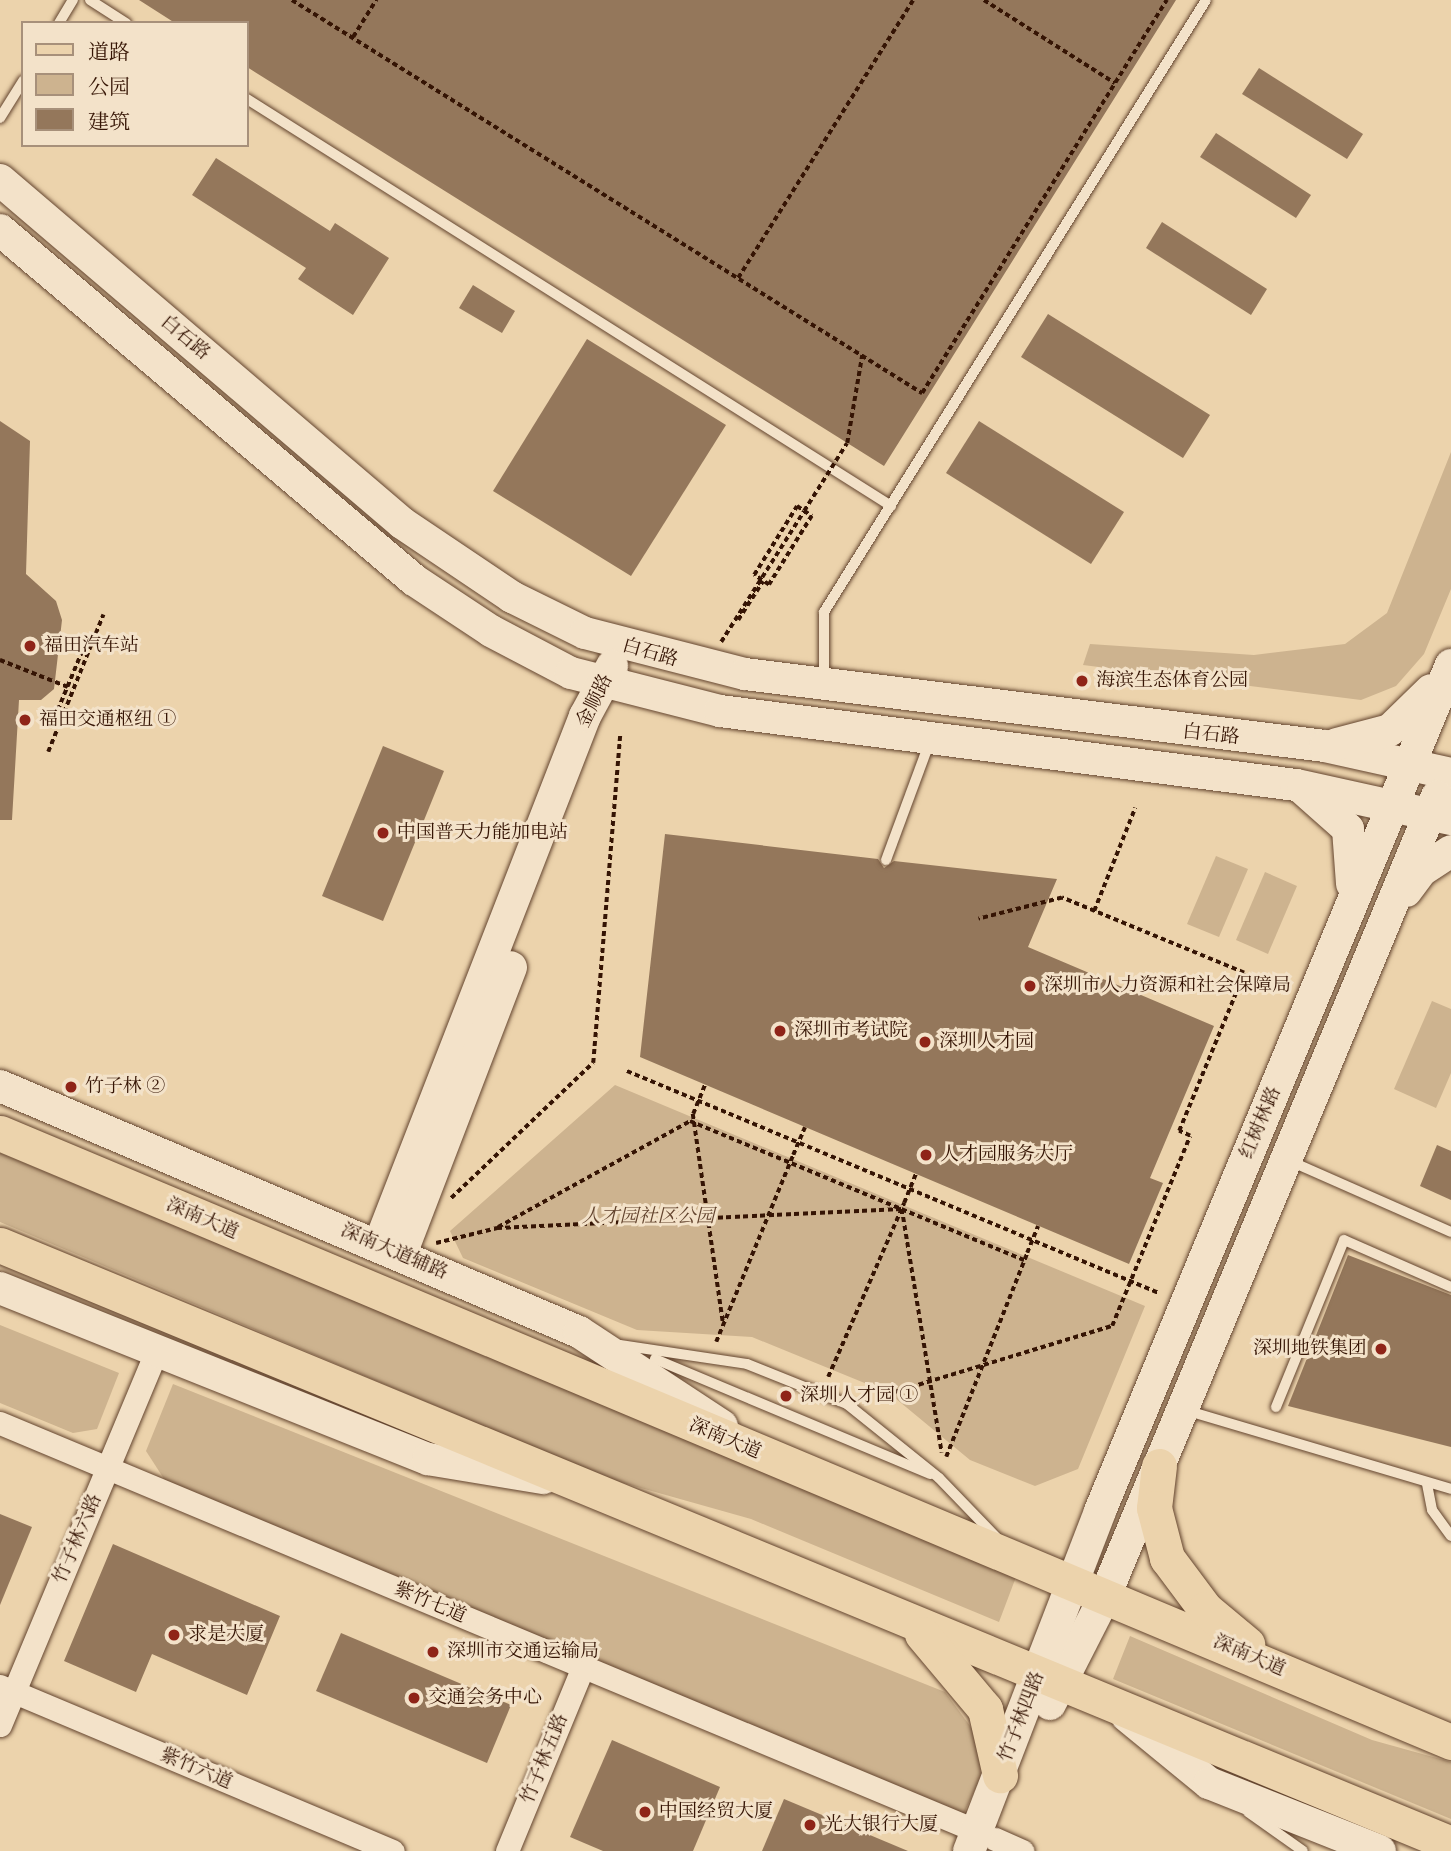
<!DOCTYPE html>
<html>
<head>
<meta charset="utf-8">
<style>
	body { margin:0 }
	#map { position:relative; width:1451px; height:1851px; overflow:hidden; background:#ecd3ac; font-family:"IM FELL French Canon","Noto Serif SC",serif }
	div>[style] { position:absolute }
	.green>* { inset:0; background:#cdb38f }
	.building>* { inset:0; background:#94775b }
	.path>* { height:3.5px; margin-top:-1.75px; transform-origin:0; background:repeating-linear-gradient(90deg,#351404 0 5px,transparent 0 8.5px) }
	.roads { filter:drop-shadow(0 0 2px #63442e) drop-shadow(0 0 2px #63442e) }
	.lane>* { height:10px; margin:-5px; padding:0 5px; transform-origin:5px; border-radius:5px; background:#f3e2c9 }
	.street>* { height:23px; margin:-11.5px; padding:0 11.5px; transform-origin:11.5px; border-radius:11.5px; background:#f3e2c9 }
	.secondary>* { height:32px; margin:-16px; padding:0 16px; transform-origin:16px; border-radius:16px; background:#f3e2c9 }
	.primary>* { height:35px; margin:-17.5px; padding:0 17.5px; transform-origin:17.5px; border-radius:17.5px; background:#ecd3ac }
	.path-bridge>* { height:3.5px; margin-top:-1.75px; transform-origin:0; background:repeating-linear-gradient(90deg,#351404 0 5px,transparent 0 8.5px) }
	.dots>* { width:19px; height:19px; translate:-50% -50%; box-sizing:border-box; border:4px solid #f3e2c9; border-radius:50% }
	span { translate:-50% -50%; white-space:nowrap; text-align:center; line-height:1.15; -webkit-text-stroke:6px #f3e2c9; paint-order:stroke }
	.street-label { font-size:19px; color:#351404 }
	.poi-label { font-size:19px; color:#351404 }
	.left { translate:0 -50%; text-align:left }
	.right { translate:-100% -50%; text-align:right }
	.park-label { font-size:19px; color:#63442e; font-style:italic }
	.legend { position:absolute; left:21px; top:21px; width:228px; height:126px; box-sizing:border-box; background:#f3e2c9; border:2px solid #a7907a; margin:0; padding:9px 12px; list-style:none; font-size:21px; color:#351404 }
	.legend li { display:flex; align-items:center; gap:14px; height:35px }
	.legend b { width:35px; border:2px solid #a7907a }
</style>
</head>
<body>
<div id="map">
	<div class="green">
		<div style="clip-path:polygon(1451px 452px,1451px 589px,1424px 654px,1396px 686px,1361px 700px,1083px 665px,1090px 644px,1254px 655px,1345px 644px,1387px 613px)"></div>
		<div style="clip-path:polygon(1216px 856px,1248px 869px,1219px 937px,1187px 924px)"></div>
		<div style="clip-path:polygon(1265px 872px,1297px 886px,1268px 954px,1236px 940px)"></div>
		<div style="clip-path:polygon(1432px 1001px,1451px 1009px,1451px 1073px,1436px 1108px,1394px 1089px)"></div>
		<div style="clip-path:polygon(615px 1085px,1145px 1306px,1078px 1469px,1035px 1486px,970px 1460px,889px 1393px,752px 1337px,637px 1330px,463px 1258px,450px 1231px)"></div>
		<div style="clip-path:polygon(0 1153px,1016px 1577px,999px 1622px,751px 1519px,609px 1479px,0 1222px)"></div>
		<div style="clip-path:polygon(0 1325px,119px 1373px,97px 1429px,73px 1433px,0 1403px)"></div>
		<div style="clip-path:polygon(173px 1384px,945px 1692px,979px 1738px,981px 1777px,963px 1815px,166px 1482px,146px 1451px)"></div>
		<div style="clip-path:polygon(1130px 1636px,1372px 1740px,1451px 1762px,1451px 1819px,1113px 1679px)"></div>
	</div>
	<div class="building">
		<div style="clip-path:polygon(139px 0,1176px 0,884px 466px,247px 67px,247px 23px,175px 23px)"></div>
		<div style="clip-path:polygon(1259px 68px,1363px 134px,1347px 159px,1242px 94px)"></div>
		<div style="clip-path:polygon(1216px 133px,1311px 195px,1296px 218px,1200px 157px)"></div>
		<div style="clip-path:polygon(216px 158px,330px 231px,335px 223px,389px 258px,353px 315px,298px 279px,306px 268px,192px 195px)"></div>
		<div style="clip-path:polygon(1162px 222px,1267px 289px,1251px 315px,1146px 248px)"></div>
		<div style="clip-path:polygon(473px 285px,515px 311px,502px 333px,459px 308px)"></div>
		<div style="clip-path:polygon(1048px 314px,1210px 415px,1183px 458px,1021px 357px)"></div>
		<div style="clip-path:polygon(587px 339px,726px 425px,631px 576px,493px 491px)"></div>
		<div style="clip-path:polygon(0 421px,30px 441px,26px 574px,56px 601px,62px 620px,54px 689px,41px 700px,19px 700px,12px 820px,0 820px)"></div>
		<div style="clip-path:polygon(979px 421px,1124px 512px,1091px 564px,946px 473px)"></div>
		<div style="clip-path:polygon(383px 746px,444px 771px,383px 921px,322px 896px)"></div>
		<div style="clip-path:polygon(665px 834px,878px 859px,884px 868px,894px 861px,1057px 879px,1028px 947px,1214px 1026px,1150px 1178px,1163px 1183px,1129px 1264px,640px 1057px)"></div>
		<div style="clip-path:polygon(1437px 1145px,1451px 1151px,1451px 1200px,1420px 1186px)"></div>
		<div style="clip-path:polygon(1348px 1255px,1451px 1295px,1451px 1447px,1288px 1406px)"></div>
		<div style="clip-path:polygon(0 1514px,32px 1527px,0 1605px)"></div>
		<div style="clip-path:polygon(113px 1544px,280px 1616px,247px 1695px,152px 1654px,136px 1692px,64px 1661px)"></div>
		<div style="clip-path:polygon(341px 1633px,511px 1705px,487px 1763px,316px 1691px)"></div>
		<div style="clip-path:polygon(612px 1740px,720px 1787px,693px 1851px,603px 1851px,570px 1837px)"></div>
		<div style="clip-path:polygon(784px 1799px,908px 1851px,762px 1851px)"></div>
	</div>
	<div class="path">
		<div style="left:292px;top:0;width:743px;rotate:31.96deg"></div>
		<div style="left:922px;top:393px;width:463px;rotate:-58.1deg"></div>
		<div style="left:984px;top:0;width:155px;rotate:32.4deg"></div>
		<div style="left:353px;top:37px;width:44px;rotate:-58.1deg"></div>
		<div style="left:738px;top:278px;width:328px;rotate:-57.8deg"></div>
		<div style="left:847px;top:443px;width:89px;rotate:-80.3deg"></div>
		<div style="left:738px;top:620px;width:46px;rotate:-57.3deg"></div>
		<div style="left:721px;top:642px;width:155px;rotate:-57.6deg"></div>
		<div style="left:0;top:660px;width:73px;rotate:21.7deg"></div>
		<div style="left:51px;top:726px;width:94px;rotate:-67.5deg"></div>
		<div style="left:48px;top:752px;width:148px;rotate:-68.1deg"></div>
		<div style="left:1094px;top:911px;width:111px;rotate:-68.3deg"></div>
		<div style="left:627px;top:1071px;width:576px;rotate:22.65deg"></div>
		<div style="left:693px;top:1114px;width:211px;rotate:81.8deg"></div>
		<div style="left:451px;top:1198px;width:196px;rotate:-43.6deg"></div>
		<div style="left:593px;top:1063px;width:330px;rotate:-85.3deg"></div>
		<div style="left:498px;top:1227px;width:219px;rotate:-28.9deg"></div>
		<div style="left:690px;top:1121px;width:362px;rotate:22.6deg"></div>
		<div style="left:436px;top:1243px;width:63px;rotate:-13.8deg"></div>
		<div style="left:497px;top:1228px;width:405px;rotate:-2.7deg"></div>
		<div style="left:902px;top:1209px;width:247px;rotate:80.7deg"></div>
		<div style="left:716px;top:1342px;width:202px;rotate:-67.6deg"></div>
		<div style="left:828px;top:1377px;width:190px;rotate:-66.4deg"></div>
		<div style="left:878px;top:1397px;width:245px;rotate:-16.9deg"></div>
		<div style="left:1112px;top:1326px;width:205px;rotate:-67.7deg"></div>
		<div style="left:1190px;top:1136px;width:12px;rotate:-156deg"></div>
		<div style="left:1179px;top:1131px;width:171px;rotate:-67.6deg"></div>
		<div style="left:1244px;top:973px;width:197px;rotate:-157.6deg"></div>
		<div style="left:1062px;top:898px;width:86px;rotate:165.8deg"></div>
		<div style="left:946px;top:1457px;width:219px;rotate:-68.3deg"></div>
	</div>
	<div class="roads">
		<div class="lane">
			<div style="left:90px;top:0;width:43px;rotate:32.6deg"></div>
			<div style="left:59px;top:23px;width:27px;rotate:-59deg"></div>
			<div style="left:247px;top:99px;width:762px;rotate:32.29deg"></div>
			<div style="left:0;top:118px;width:44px;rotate:-58.1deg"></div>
			<div style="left:824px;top:682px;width:70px;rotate:-90deg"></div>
			<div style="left:824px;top:612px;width:721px;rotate:-58.03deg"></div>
			<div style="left:886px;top:860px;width:127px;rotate:-69.7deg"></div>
			<div style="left:1290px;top:1161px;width:176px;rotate:23.8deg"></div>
			<div style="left:620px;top:1345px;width:128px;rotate:8.5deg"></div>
			<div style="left:747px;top:1364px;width:108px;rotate:21.8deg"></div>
			<div style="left:847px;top:1404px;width:118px;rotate:38.8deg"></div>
			<div style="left:939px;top:1478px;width:83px;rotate:46deg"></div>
			<div style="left:655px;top:1359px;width:298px;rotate:22.7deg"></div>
			<div style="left:1276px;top:1407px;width:180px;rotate:-67.8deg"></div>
			<div style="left:1344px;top:1240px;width:117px;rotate:23.7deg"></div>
			<div style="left:1185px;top:1410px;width:277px;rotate:16.5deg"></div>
			<div style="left:1427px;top:1484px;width:26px;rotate:79deg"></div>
			<div style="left:1432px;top:1510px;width:32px;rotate:54deg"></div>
			<div style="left:1248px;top:1812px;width:67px;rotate:35.3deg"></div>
		</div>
		<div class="street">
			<div style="left:0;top:1423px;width:1059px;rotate:22.67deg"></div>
			<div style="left:0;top:1686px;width:426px;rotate:22.8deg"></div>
			<div style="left:0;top:1725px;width:404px;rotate:-67.3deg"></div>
			<div style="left:995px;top:1839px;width:30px;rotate:24deg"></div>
			<div style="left:507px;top:1851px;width:199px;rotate:-67.6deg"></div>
		</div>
		<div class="secondary">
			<div style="left:0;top:180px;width:528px;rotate:40.47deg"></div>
			<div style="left:402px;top:523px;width:133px;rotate:33.9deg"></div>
			<div style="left:512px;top:597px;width:81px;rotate:26.3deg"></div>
			<div style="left:585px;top:633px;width:165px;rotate:14.4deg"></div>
			<div style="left:745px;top:674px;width:584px;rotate:7.08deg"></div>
			<div style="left:1325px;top:746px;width:129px;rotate:12.5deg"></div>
			<div style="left:0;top:230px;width:542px;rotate:40.21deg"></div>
			<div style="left:414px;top:580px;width:92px;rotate:33.5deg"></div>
			<div style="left:491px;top:631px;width:90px;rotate:27.7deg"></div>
			<div style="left:571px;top:673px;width:154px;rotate:14.3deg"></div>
			<div style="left:720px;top:711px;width:581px;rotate:7.32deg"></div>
			<div style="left:1296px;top:785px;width:159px;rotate:12.4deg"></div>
			<div style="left:1337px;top:744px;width:55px;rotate:-14.8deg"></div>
			<div style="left:1390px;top:730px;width:57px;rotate:-44.3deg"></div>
			<div style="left:1303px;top:789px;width:60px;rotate:41.6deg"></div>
			<div style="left:1348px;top:829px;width:55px;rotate:85.8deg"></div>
			<div style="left:1406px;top:891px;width:26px;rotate:-53deg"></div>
			<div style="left:1422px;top:870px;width:35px;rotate:-33deg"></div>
			<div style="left:0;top:1086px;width:629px;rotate:23.02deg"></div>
			<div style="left:579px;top:1332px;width:171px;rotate:33.3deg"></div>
			<div style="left:379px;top:1245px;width:568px;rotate:-68.72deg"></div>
			<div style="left:585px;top:716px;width:57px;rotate:-61.6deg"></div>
			<div style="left:401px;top:1254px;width:307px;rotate:-69deg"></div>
			<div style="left:0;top:1288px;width:461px;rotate:21.8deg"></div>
			<div style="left:428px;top:1459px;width:117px;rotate:9.4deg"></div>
			<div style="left:1050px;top:1704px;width:121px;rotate:-63deg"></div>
			<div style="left:1105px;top:1596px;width:866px;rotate:-67.46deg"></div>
			<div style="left:1127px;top:1716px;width:106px;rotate:39.3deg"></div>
			<div style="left:1209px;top:1783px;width:184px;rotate:21.7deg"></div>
			<div style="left:969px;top:1851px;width:364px;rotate:-68.9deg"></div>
			<div style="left:1100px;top:1511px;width:916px;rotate:-67.47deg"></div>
		</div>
		<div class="primary">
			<div style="left:0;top:1133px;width:1574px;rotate:22.77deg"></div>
			<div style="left:0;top:1245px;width:1570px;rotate:22.43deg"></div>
			<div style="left:1159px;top:1466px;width:42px;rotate:96.8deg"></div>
			<div style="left:1154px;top:1508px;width:52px;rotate:75.4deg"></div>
			<div style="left:1167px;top:1558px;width:64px;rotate:53.3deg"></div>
			<div style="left:1205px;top:1609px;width:55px;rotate:39.8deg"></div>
			<div style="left:922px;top:1634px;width:98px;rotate:50deg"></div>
			<div style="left:985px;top:1709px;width:68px;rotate:77.2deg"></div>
		</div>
	</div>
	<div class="path-bridge">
		<div style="left:797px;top:506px;width:18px;rotate:34deg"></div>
		<div style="left:812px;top:516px;width:81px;rotate:121.9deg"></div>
		<div style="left:769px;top:585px;width:18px;rotate:-146deg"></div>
		<div style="left:754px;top:575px;width:81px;rotate:-58.1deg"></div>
		<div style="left:804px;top:511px;width:80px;rotate:-57.7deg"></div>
		<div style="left:693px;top:1114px;width:32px;rotate:-68deg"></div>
		<div style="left:793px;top:1155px;width:30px;rotate:-67deg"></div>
		<div style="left:904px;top:1203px;width:31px;rotate:-68deg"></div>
		<div style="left:1027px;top:1253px;width:29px;rotate:-68deg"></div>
	</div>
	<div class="dots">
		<div style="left:30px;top:646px;background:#8f2418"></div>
		<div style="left:1082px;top:681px;background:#8f2418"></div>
		<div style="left:25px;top:720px;background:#8f2418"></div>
		<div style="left:383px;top:833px;background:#8f2418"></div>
		<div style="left:1030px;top:986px;background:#8f2418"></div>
		<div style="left:780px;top:1031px;background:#8f2418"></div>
		<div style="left:925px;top:1042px;background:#8f2418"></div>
		<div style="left:71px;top:1087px;background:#8f2418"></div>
		<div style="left:926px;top:1155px;background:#8f2418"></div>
		<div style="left:1381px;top:1349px;background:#8f2418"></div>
		<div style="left:786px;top:1396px;background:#8f2418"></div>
		<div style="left:174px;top:1635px;background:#8f2418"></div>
		<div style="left:433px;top:1652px;background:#8f2418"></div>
		<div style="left:414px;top:1698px;background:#8f2418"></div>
		<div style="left:645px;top:1812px;background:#8f2418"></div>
		<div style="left:810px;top:1825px;background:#8f2418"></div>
	</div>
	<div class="street-label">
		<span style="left:185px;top:338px;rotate:40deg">白石路</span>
		<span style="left:650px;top:653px;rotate:16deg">白石路</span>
		<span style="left:595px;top:701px;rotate:-64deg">金顺路</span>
		<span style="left:1211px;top:735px;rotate:6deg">白石路</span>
		<span style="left:1261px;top:1123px;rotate:-67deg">红树林路</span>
		<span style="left:202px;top:1219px;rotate:23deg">深南大道</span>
		<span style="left:394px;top:1252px;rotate:23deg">深南大道辅路</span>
		<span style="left:725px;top:1439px;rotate:23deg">深南大道</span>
		<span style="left:78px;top:1539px;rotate:-67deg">竹子林六路</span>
		<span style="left:430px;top:1603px;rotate:23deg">紫竹七道</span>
		<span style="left:1249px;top:1656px;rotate:23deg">深南大道</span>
		<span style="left:1022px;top:1717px;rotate:-69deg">竹子林四路</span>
		<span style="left:545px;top:1759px;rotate:-68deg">竹子林五路</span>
		<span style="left:196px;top:1769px;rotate:23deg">紫竹六道</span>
	</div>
	<div class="poi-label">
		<span class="left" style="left:44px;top:646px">福田汽车站</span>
		<span class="left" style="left:1096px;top:681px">海滨生态体育公园</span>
		<span class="left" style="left:39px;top:720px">福田交通枢纽 ①</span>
		<span class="left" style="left:397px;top:833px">中国普天力能加电站</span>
		<span class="left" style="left:1044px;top:986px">深圳市人力资源和社会保障局</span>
		<span class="left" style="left:794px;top:1031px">深圳市考试院</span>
		<span class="left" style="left:939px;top:1042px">深圳人才园</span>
		<span class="left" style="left:85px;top:1087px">竹子林 ②</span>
		<span class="left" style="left:940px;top:1155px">人才园服务大厅</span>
		<span class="right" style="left:1367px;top:1349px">深圳地铁集团</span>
		<span class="left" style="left:800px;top:1396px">深圳人才园 ①</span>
		<span class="left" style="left:188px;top:1635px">求是大厦</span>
		<span class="left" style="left:447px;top:1652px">深圳市交通运输局</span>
		<span class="left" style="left:428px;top:1698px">交通会务中心</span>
		<span class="left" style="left:659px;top:1812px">中国经贸大厦</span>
		<span class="left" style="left:824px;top:1825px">光大银行大厦</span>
	</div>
	<div class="park-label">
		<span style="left:648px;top:1217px">人才园社区公园</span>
	</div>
	<ul class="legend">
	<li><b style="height:9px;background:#ecd3ac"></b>道路</li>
	<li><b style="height:19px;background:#cdb38f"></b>公园</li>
	<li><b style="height:19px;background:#94775b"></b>建筑</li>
	</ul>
</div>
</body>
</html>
